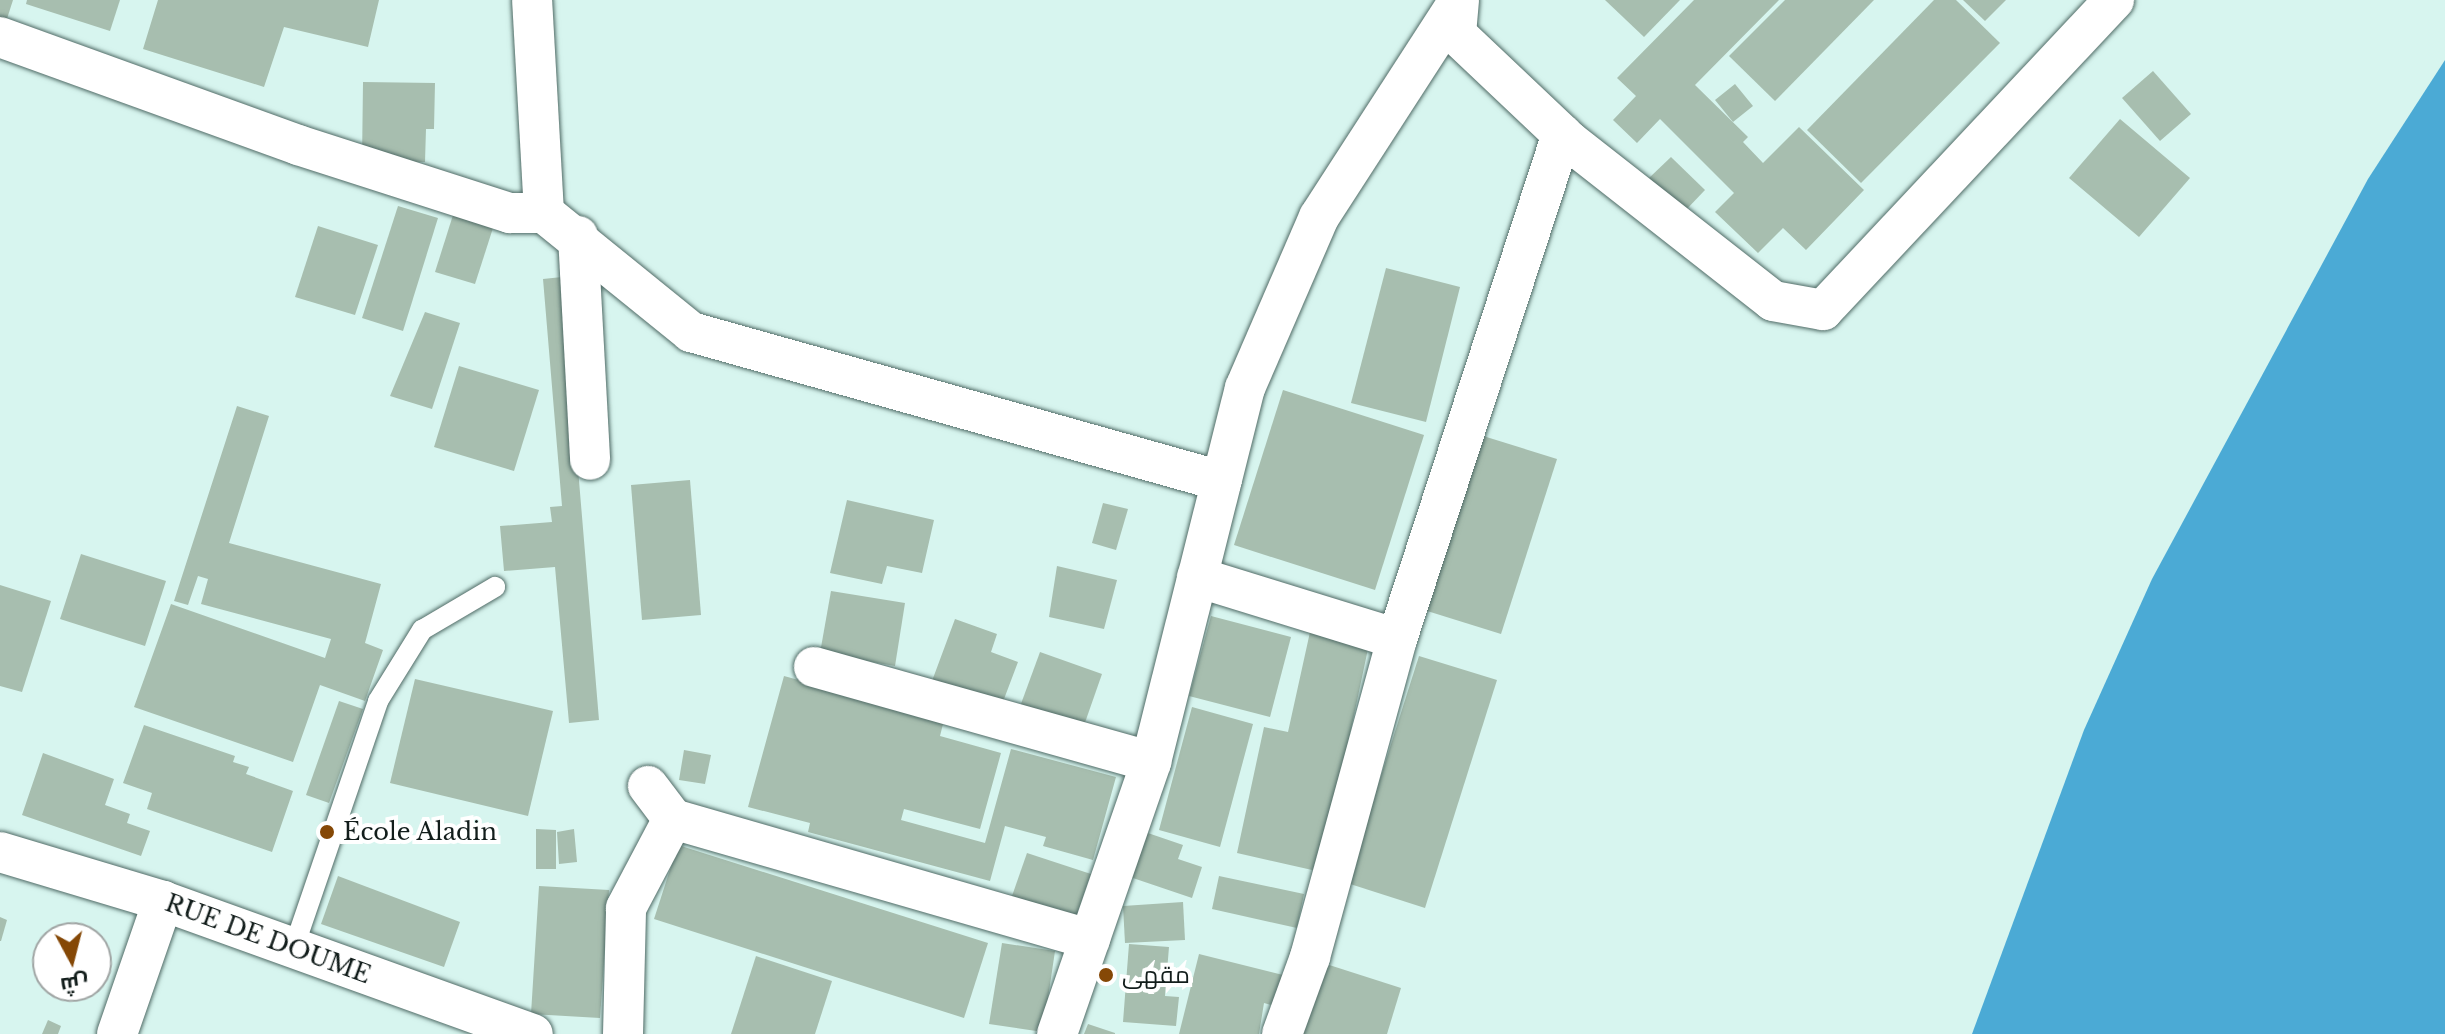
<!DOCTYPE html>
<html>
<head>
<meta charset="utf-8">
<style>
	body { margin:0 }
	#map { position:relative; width:2445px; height:1034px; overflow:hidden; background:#d7f5ef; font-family:"Libre Baskerville",Cairo,serif }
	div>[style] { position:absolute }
	.water>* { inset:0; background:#4baad5 }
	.building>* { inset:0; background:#a7beaf }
	.roads { filter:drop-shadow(0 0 2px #506b66) drop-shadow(0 0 2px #506b66) }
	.service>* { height:20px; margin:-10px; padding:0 10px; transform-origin:10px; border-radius:10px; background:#fff }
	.minor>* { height:40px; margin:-20px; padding:0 20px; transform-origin:20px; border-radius:20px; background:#fff }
	.dots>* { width:22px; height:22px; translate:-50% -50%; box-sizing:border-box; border:4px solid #fff; border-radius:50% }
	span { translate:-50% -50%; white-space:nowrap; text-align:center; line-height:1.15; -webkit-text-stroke:8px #fff; paint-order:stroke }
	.poi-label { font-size:24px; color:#121d1b }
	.left { translate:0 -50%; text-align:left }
	.street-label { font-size:24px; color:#121d1b }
	.north { position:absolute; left:32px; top:922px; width:80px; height:80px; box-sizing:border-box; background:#fff; border:2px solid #a0a5a4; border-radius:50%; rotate:173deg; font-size:22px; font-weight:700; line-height:32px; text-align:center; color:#121d1b }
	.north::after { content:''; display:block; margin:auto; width:28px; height:36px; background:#854806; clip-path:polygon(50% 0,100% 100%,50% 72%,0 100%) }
</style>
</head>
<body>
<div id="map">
	<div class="water">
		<div style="clip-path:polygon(2445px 60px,2445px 1034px,1972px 1034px,2084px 730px,2152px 579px,2368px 179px)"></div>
	</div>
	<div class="building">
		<div style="clip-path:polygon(0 0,13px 0,5px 25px,0 23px)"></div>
		<div style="clip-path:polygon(27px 0,120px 0,110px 31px,26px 4px)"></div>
		<div style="clip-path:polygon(158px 0,379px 0,368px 47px,284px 27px,264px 87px,143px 49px)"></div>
		<div style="clip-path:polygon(1605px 0,1680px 0,1644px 37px)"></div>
		<div style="clip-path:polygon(1694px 0,1779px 0,1695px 85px,1748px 137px,1743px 142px,1763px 163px,1799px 127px,1864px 190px,1806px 250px,1783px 228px,1758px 253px,1715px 212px,1734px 193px,1660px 119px,1637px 143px,1613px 120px,1636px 96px,1617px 78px)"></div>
		<div style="clip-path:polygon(1785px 0,1874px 0,1775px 101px,1729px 56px)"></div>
		<div style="clip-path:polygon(1934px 0,1956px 0,2000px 43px,1861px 183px,1807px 130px)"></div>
		<div style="clip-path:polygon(1963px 0,2006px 0,1985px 21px)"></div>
		<div style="clip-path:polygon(2153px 71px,2191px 114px,2160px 141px,2122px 98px)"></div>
		<div style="clip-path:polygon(363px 82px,435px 83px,434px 129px,426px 129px,425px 162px,362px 161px)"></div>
		<div style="clip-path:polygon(1735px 84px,1753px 106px,1733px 122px,1715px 100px)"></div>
		<div style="clip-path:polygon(2120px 119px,2190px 178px,2139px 237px,2069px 178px)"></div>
		<div style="clip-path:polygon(1671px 157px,1705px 190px,1684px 212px,1649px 178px)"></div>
		<div style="clip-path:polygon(398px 206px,438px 218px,403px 331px,362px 318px)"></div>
		<div style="clip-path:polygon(453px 215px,493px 228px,475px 284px,435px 272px)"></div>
		<div style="clip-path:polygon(318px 226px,378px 245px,355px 315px,295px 297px)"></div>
		<div style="clip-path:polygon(1386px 268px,1460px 287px,1426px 422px,1351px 403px)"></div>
		<div style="clip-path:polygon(562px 277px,599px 720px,569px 723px,555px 567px,504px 571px,500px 526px,552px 522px,550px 507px,562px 506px,543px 279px)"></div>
		<div style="clip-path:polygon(425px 312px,460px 323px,432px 409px,390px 396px)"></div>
		<div style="clip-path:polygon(459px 366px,539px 390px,514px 471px,434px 447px)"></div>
		<div style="clip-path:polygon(1283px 390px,1424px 435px,1375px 590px,1234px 545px)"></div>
		<div style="clip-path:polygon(237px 406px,269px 416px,229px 543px,381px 584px,365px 643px,383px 650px,365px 701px,320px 685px,293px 762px,134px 707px,171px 604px,325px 658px,331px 639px,201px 604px,208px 579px,198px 576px,188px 605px,174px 601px)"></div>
		<div style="clip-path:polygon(1480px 435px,1557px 459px,1501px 634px,1424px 610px)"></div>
		<div style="clip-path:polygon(690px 480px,701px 615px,642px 620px,631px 485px)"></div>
		<div style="clip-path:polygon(847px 500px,934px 520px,922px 573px,887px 566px,882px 584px,830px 573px)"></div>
		<div style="clip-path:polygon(1103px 503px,1128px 509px,1116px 550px,1092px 543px)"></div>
		<div style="clip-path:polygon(81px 554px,166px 581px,145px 646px,60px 619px)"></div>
		<div style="clip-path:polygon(1057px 566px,1117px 580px,1104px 629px,1049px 617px)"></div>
		<div style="clip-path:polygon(0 585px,51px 601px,22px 692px,0 686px)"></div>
		<div style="clip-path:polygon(831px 591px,905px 603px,895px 666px,820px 653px)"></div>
		<div style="clip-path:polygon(1211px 616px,1291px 637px,1270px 717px,1189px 696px)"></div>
		<div style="clip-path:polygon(955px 619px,997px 634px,991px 652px,1018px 662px,1001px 707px,932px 681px)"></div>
		<div style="clip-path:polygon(1310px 632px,1369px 644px,1321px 872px,1237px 853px,1264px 727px,1288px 732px)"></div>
		<div style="clip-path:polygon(1040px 652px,1102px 674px,1081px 734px,1018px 712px)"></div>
		<div style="clip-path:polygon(1419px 656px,1497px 680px,1425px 908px,1347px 883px)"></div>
		<div style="clip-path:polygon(784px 676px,944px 720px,940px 736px,1001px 753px,980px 829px,904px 809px,901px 820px,985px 843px,1011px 749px,1116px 777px,1093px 860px,1043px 846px,1046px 837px,1005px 826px,990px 881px,808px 832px,810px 823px,748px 807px)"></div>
		<div style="clip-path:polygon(415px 679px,553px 711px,528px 816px,390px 783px)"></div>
		<div style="clip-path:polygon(339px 701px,363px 709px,329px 803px,306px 795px)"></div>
		<div style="clip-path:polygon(1192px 707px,1253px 724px,1220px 847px,1159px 830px)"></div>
		<div style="clip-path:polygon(144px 725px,235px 756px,233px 762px,249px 767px,246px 774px,293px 791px,272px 852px,147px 809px,152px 793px,123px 783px)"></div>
		<div style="clip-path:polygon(684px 750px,711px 755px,705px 784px,679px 780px)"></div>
		<div style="clip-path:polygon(43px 753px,114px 779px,105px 805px,130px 814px,127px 823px,150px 831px,141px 856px,22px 815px)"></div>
		<div style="clip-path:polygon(536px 829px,556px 830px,556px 869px,536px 869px)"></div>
		<div style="clip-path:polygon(574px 829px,577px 862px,559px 864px,557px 832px)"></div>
		<div style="clip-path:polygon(1142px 831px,1183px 845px,1178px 859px,1202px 867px,1192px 898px,1127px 876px)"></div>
		<div style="clip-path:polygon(678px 845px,988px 943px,964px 1018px,654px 919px)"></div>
		<div style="clip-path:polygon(1027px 853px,1091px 874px,1076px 917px,1012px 896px)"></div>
		<div style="clip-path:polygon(338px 876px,460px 922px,444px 967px,321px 924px)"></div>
		<div style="clip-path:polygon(1219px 876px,1304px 894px,1297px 928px,1212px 909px)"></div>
		<div style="clip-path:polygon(539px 886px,609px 890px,600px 1018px,531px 1014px)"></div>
		<div style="clip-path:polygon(1183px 902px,1185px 940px,1125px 943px,1123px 906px)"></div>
		<div style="clip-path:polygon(0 917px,7px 920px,1px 941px,0 941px)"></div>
		<div style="clip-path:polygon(1002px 943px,1055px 951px,1043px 1032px,989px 1024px)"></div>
		<div style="clip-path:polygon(1129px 944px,1169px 947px,1165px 996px,1179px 997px,1176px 1026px,1123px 1022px)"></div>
		<div style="clip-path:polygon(1199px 954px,1287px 976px,1279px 1007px,1264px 1003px,1259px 1034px,1179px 1034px)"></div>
		<div style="clip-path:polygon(756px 956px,832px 981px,815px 1034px,731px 1034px)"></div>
		<div style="clip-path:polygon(1323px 963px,1401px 988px,1387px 1034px,1300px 1034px)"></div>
		<div style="clip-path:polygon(48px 1020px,61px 1026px,58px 1034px,42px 1034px)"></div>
		<div style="clip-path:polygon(1088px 1024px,1115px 1033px,1115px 1034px,1084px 1034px)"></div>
	</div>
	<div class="roads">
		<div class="service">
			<div style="left:294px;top:947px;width:260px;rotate:-71.1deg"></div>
			<div style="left:378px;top:701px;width:84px;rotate:-58.2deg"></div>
			<div style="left:422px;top:630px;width:85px;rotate:-30.5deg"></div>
		</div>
		<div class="minor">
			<div style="left:1459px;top:0;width:34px;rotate:95deg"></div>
			<div style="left:1456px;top:34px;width:156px;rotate:43.4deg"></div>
			<div style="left:1569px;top:141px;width:259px;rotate:38.1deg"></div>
			<div style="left:1773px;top:301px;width:51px;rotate:10.2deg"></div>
			<div style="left:1823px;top:310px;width:425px;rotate:-46.8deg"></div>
			<div style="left:0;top:37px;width:317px;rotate:19.9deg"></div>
			<div style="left:298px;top:145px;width:223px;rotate:17.8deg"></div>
			<div style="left:510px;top:213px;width:34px"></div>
			<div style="left:544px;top:213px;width:213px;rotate:-93.2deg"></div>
			<div style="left:544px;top:213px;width:189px;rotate:39deg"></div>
			<div style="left:691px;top:332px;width:551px;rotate:15.7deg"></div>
			<div style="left:578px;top:236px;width:224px;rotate:86.9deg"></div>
			<div style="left:1197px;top:577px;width:209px;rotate:17.2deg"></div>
			<div style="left:814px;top:667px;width:350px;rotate:15.7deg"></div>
			<div style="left:648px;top:786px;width:41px;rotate:52.9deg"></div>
			<div style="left:673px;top:819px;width:434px;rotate:16.1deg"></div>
			<div style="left:0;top:852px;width:170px;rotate:16.7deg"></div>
			<div style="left:163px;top:901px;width:393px;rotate:19.8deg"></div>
			<div style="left:117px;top:1034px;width:141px;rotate:-70.9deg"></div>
			<div style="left:623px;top:1034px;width:126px;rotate:-88.6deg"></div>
			<div style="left:626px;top:908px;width:101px;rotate:-62.2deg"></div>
			<div style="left:1057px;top:1034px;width:288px;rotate:-70.9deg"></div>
			<div style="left:1151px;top:762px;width:386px;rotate:-75.9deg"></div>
			<div style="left:1245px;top:388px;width:186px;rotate:-66.6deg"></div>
			<div style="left:1319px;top:217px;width:254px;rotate:-57.1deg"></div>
			<div style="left:1282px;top:1034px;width:82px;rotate:-70deg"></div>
			<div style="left:1310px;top:957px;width:330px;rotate:-74.7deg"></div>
			<div style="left:1397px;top:639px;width:531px;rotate:-71.91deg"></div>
		</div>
	</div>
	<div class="dots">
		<div style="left:327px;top:832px;background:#854806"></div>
		<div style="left:1106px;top:975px;background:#854806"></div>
	</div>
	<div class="poi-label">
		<span class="left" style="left:343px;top:832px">École Aladin</span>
		<span class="left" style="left:1122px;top:975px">مقهى</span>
	</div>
	<div class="street-label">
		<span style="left:268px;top:939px;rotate:20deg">RUE DE DOUME</span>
	</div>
	<div class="north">ش</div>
</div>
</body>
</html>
